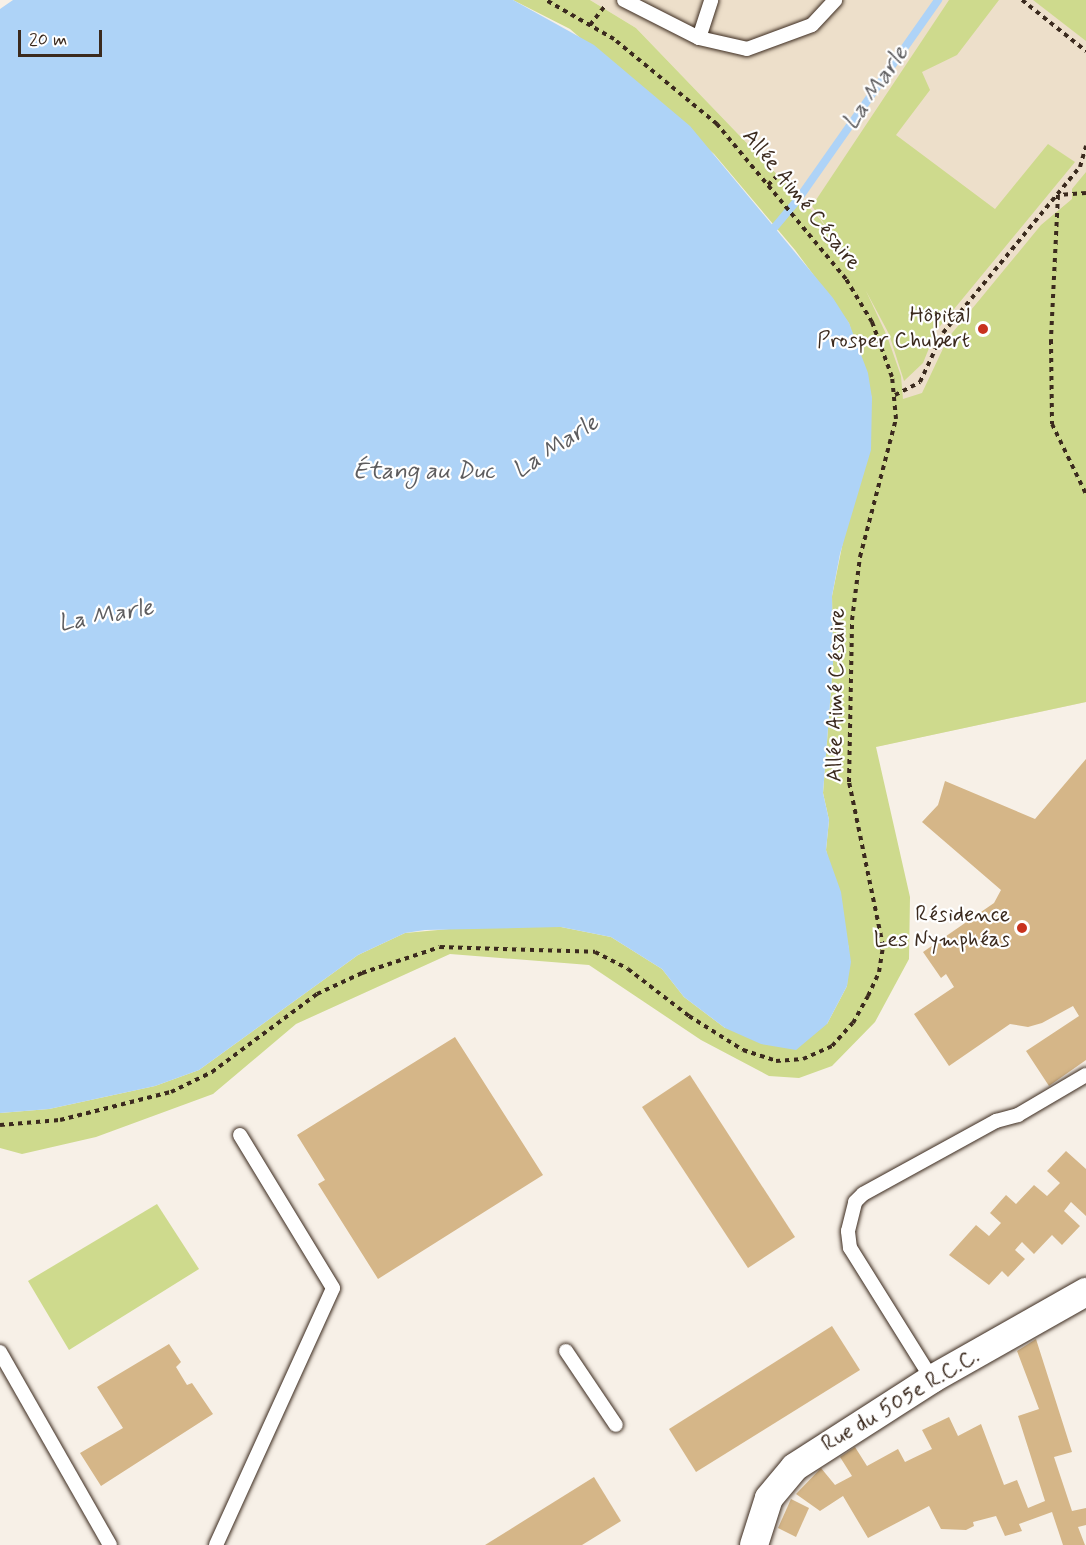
<!DOCTYPE html>
<html>
<head>
<meta charset="utf-8">
<style>
	body { margin:0 }
	#map { position:relative; width:1086px; height:1545px; overflow:hidden; background:#f7f0e7; font-family:Mynerve,sans-serif }
	div>[style] { position:absolute }
	.built>* { inset:0; background:#eddfca }
	.green>* { inset:0; background:#ceda8d }
	.water>* { inset:0; background:#aed3f7 }
	.stream>* { height:8px; margin:-4px; padding:0 4px; transform-origin:4px; border-radius:4px; background:#aed3f7 }
	.building>* { inset:0; background:#d5b688 }
	.path>* { height:4px; margin-top:-2px; transform-origin:0; background:repeating-linear-gradient(90deg,#3b2a1e 0 4.5px,transparent 0 9px) }
	.roads { filter:drop-shadow(0 0 2px #3b2a1e) drop-shadow(0 0 2px #3b2a1e) }
	.service>* { height:14px; margin:-7px; padding:0 7px; transform-origin:7px; border-radius:7px; background:#fff }
	.minor>* { height:28px; margin:-14px; padding:0 14px; transform-origin:14px; border-radius:14px; background:#fff }
	.dots>* { width:16px; height:16px; translate:-50% -50%; box-sizing:border-box; border:3px solid #fff; border-radius:50% }
	span { translate:-50% -50%; white-space:nowrap; text-align:center; line-height:1.15; -webkit-text-stroke:4.5px #fff; paint-order:stroke }
	.street-label { font-size:22px; color:#3b2a1e }
	.poi-label { font-size:22px; color:#3b2a1e }
	.right { translate:-100% -50%; text-align:right }
	.water-label { font-size:24px; color:#5e5d5f; font-style:italic }
	.scale { position:absolute; left:18px; top:30px; width:84px; height:27px; box-sizing:border-box; border:3px solid #3b2a1e; border-top:0; padding-left:8px; font-size:18px; line-height:21px; white-space:nowrap; color:#3b2a1e; -webkit-text-stroke:4px #fff; paint-order:stroke }
</style>
</head>
<body>
<div id="map">
	<div class="built">
		<div style="clip-path:polygon(590px 0,1086px 0,1086px 702px,875px 747px,819px 218px,636px 28px)"></div>
	</div>
	<div class="green">
		<div style="clip-path:polygon(513px 0,590px 0,636px 28px,819px 218px,838px 244px,812px 206px,949px 0,999px 0,957px 55px,922px 72px,930px 90px,896px 135px,995px 209px,1048px 144px,1075px 162px,936px 331px,923px 363px,904px 381px,889px 334px,866px 291px,887px 336px,901px 376px,903px 399px,922px 393px,948px 338px,1041px 225px,1072px 199px,1072px 189px,1086px 172px,1086px 702px,876px 747px,910px 897px,909px 959px,875px 1022px,832px 1066px,799px 1078px,769px 1076px,701px 1040px,589px 965px,450px 954px,296px 1024px,213px 1094px,96px 1137px,22px 1154px,0 1148px,0 1113px,49px 1109px,155px 1086px,199px 1070px,358px 955px,405px 933px,471px 927px,561px 927px,611px 937px,662px 969px,684px 997px,725px 1028px,827px 1024px,847px 986px,849px 949px,826px 850px,829px 820px,823px 793px,833px 664px,832px 596px,872px 398px,849px 323px,795px 250px,714px 154px,570px 29px)"></div>
		<div style="clip-path:polygon(1033px 0,1086px 0,1086px 41px)"></div>
		<div style="clip-path:polygon(157px 1204px,199px 1269px,69px 1350px,28px 1281px)"></div>
	</div>
	<div class="water">
		<div style="clip-path:polygon(13px 0,513px 0,594px 45px,690px 126px,833px 298px,849px 323px,868px 373px,872px 398px,871px 450px,840px 554px,832px 596px,833px 664px,823px 793px,829px 820px,826px 850px,841px 892px,851px 962px,847px 986px,827px 1024px,796px 1050px,761px 1044px,725px 1028px,684px 997px,662px 969px,611px 937px,561px 927px,425px 930px,405px 933px,358px 955px,199px 1070px,155px 1086px,49px 1109px,0 1113px,0 9px)"></div>
	</div>
	<div class="stream">
		<div style="left:774px;top:228px;width:39px;rotate:-50deg"></div>
		<div style="left:799px;top:198px;width:242px;rotate:-54.9deg"></div>
	</div>
	<div class="building">
		<div style="clip-path:polygon(1086px 759px,1086px 1060px,1049px 1086px,1026px 1051px,1079px 1016px,1073px 1006px,1042px 1023px,1028px 1027px,1010px 1024px,949px 1066px,914px 1014px,954px 987px,946px 974px,941px 978px,923px 952px,994px 903px,1001px 890px,922px 822px,938px 805px,945px 781px,1035px 819px)"></div>
		<div style="clip-path:polygon(455px 1037px,543px 1175px,378px 1279px,318px 1184px,325px 1180px,297px 1135px)"></div>
		<div style="clip-path:polygon(690px 1075px,795px 1237px,748px 1268px,642px 1107px)"></div>
		<div style="clip-path:polygon(1066px 1151px,1086px 1169px,1086px 1216px,1071px 1202px,1064px 1211px,1080px 1226px,1062px 1245px,1052px 1235px,1034px 1254px,1022px 1242px,1015px 1250px,1025px 1259px,1008px 1277px,1002px 1271px,989px 1285px,949px 1255px,976px 1225px,989px 1236px,1001px 1223px,990px 1213px,1006px 1195px,1016px 1204px,1034px 1185px,1047px 1196px,1060px 1183px,1047px 1171px)"></div>
		<div style="clip-path:polygon(832px 1326px,860px 1370px,696px 1472px,669px 1429px)"></div>
		<div style="clip-path:polygon(1036px 1339px,1072px 1452px,1054px 1457px,1072px 1511px,1086px 1508px,1086px 1525px,1078px 1527px,1085px 1545px,1063px 1545px,1052px 1512px,1019px 1524px,1022px 1531px,1005px 1536px,996px 1516px,973px 1522px,974px 1526px,966px 1530px,941px 1529px,929px 1506px,868px 1538px,843px 1496px,820px 1511px,796px 1494px,821px 1468px,835px 1485px,852px 1476px,840px 1457px,855px 1447px,867px 1466px,898px 1449px,905px 1462px,932px 1449px,922px 1430px,949px 1417px,958px 1436px,981px 1424px,1004px 1485px,1017px 1480px,1028px 1508px,1045px 1501px,1018px 1416px,1039px 1409px,1017px 1351px)"></div>
		<div style="clip-path:polygon(169px 1344px,181px 1362px,176px 1367px,187px 1385px,192px 1383px,213px 1414px,101px 1486px,80px 1453px,123px 1428px,97px 1387px)"></div>
		<div style="clip-path:polygon(594px 1477px,621px 1521px,582px 1545px,485px 1545px)"></div>
		<div style="clip-path:polygon(791px 1499px,809px 1508px,796px 1537px,778px 1528px)"></div>
	</div>
	<div class="path">
		<div style="left:1022px;top:0;width:82px;rotate:38.6deg"></div>
		<div style="left:590px;top:25px;width:23px;rotate:-52deg"></div>
		<div style="left:768px;top:185px;width:11px;rotate:-45deg"></div>
		<div style="left:1086px;top:193px;width:28px;rotate:176deg"></div>
		<div style="left:1058px;top:195px;width:145px;rotate:92.8deg"></div>
		<div style="left:1051px;top:340px;width:84px;rotate:89.3deg"></div>
		<div style="left:1052px;top:424px;width:78px;rotate:64.1deg"></div>
		<div style="left:895px;top:395px;width:28px;rotate:-27deg"></div>
		<div style="left:920px;top:382px;width:54px;rotate:-64.9deg"></div>
		<div style="left:943px;top:333px;width:215px;rotate:-50.5deg"></div>
		<div style="left:1080px;top:167px;width:22px;rotate:-74deg"></div>
		<div style="left:0;top:1125px;width:60px;rotate:-4.8deg"></div>
		<div style="left:60px;top:1120px;width:114px;rotate:-14.2deg"></div>
		<div style="left:171px;top:1092px;width:46px;rotate:-26deg"></div>
		<div style="left:212px;top:1072px;width:131px;rotate:-36.6deg"></div>
		<div style="left:317px;top:994px;width:50px;rotate:-25deg"></div>
		<div style="left:362px;top:973px;width:82px;rotate:-18.4deg"></div>
		<div style="left:440px;top:947px;width:155px;rotate:1.8deg"></div>
		<div style="left:595px;top:952px;width:37px;rotate:27deg"></div>
		<div style="left:628px;top:969px;width:77px;rotate:37.6deg"></div>
		<div style="left:689px;top:1016px;width:64px;rotate:32.2deg"></div>
		<div style="left:743px;top:1050px;width:35px;rotate:18deg"></div>
		<div style="left:776px;top:1061px;width:27px;rotate:-4deg"></div>
		<div style="left:803px;top:1059px;width:32px;rotate:-24deg"></div>
		<div style="left:832px;top:1046px;width:31px;rotate:-48deg"></div>
		<div style="left:853px;top:1023px;width:31px;rotate:-61deg"></div>
		<div style="left:868px;top:996px;width:26px;rotate:-65deg"></div>
		<div style="left:879px;top:972px;width:26px;rotate:-81deg"></div>
		<div style="left:883px;top:946px;width:167px;rotate:-101.7deg"></div>
		<div style="left:849px;top:782px;width:162px;rotate:-88.9deg"></div>
		<div style="left:852px;top:620px;width:64px;rotate:-82.8deg"></div>
		<div style="left:860px;top:557px;width:143px;rotate:-75.4deg"></div>
		<div style="left:896px;top:419px;width:42px;rotate:-95.4deg"></div>
		<div style="left:892px;top:377px;width:59px;rotate:-110deg"></div>
		<div style="left:872px;top:322px;width:50px;rotate:-121.2deg"></div>
		<div style="left:846px;top:279px;width:202px;rotate:-129.8deg"></div>
		<div style="left:717px;top:124px;width:134px;rotate:-140.5deg"></div>
		<div style="left:614px;top:39px;width:78px;rotate:-150.2deg"></div>
	</div>
	<div class="roads">
		<div class="service">
			<div style="left:624px;top:0;width:84px;rotate:26.9deg"></div>
			<div style="left:699px;top:38px;width:49px;rotate:12.9deg"></div>
			<div style="left:747px;top:49px;width:69px;rotate:-20.3deg"></div>
			<div style="left:812px;top:25px;width:34px;rotate:-47deg"></div>
			<div style="left:699px;top:38px;width:40px;rotate:-72deg"></div>
			<div style="left:566px;top:1351px;width:89px;rotate:56deg"></div>
			<div style="left:0;top:1352px;width:222px;rotate:60.3deg"></div>
			<div style="left:932px;top:1379px;width:155px;rotate:-122deg"></div>
			<div style="left:850px;top:1248px;width:17px;rotate:-97deg"></div>
			<div style="left:848px;top:1231px;width:30px;rotate:-76deg"></div>
			<div style="left:855px;top:1202px;width:11px;rotate:-45deg"></div>
			<div style="left:863px;top:1194px;width:152px;rotate:-28.8deg"></div>
			<div style="left:996px;top:1121px;width:23px;rotate:-15deg"></div>
			<div style="left:1018px;top:1115px;width:79px;rotate:-30.5deg"></div>
			<div style="left:216px;top:1545px;width:282px;rotate:-65.5deg"></div>
			<div style="left:333px;top:1288px;width:179px;rotate:-121.3deg"></div>
		</div>
		<div class="minor">
			<div style="left:754px;top:1545px;width:49px;rotate:-72.3deg"></div>
			<div style="left:769px;top:1498px;width:40px;rotate:-50deg"></div>
			<div style="left:795px;top:1467px;width:163px;rotate:-32.7deg"></div>
			<div style="left:932px;top:1379px;width:177px;rotate:-29.5deg"></div>
		</div>
	</div>
	<div class="dots">
		<div style="left:983px;top:329px;background:#c8321e"></div>
		<div style="left:1022px;top:928px;background:#c8321e"></div>
	</div>
	<div class="street-label">
		<span style="left:801px;top:200px;rotate:51deg">Allée Aimé Césaire</span>
		<span style="left:837px;top:695px;rotate:-89deg">Allée Aimé Césaire</span>
		<span style="left:901px;top:1401px;rotate:-31deg">Rue du 505e R.C.C.</span>
	</div>
	<div class="poi-label">
		<span class="right" style="left:970px;top:329px">Hôpital<br>Prosper Chubert</span>
		<span class="right" style="left:1010px;top:928px">Résidence<br>Les Nymphéas</span>
	</div>
	<div class="water-label">
		<span style="left:876px;top:88px;rotate:-55deg">La Marle</span>
		<span style="left:556px;top:447px;rotate:-33deg">La Marle</span>
		<span style="left:424px;top:472px">Étang au Duc</span>
		<span style="left:106px;top:616px;rotate:-10deg">La Marle</span>
	</div>
	<div class="scale">20 m</div>
</div>
</body>
</html>
